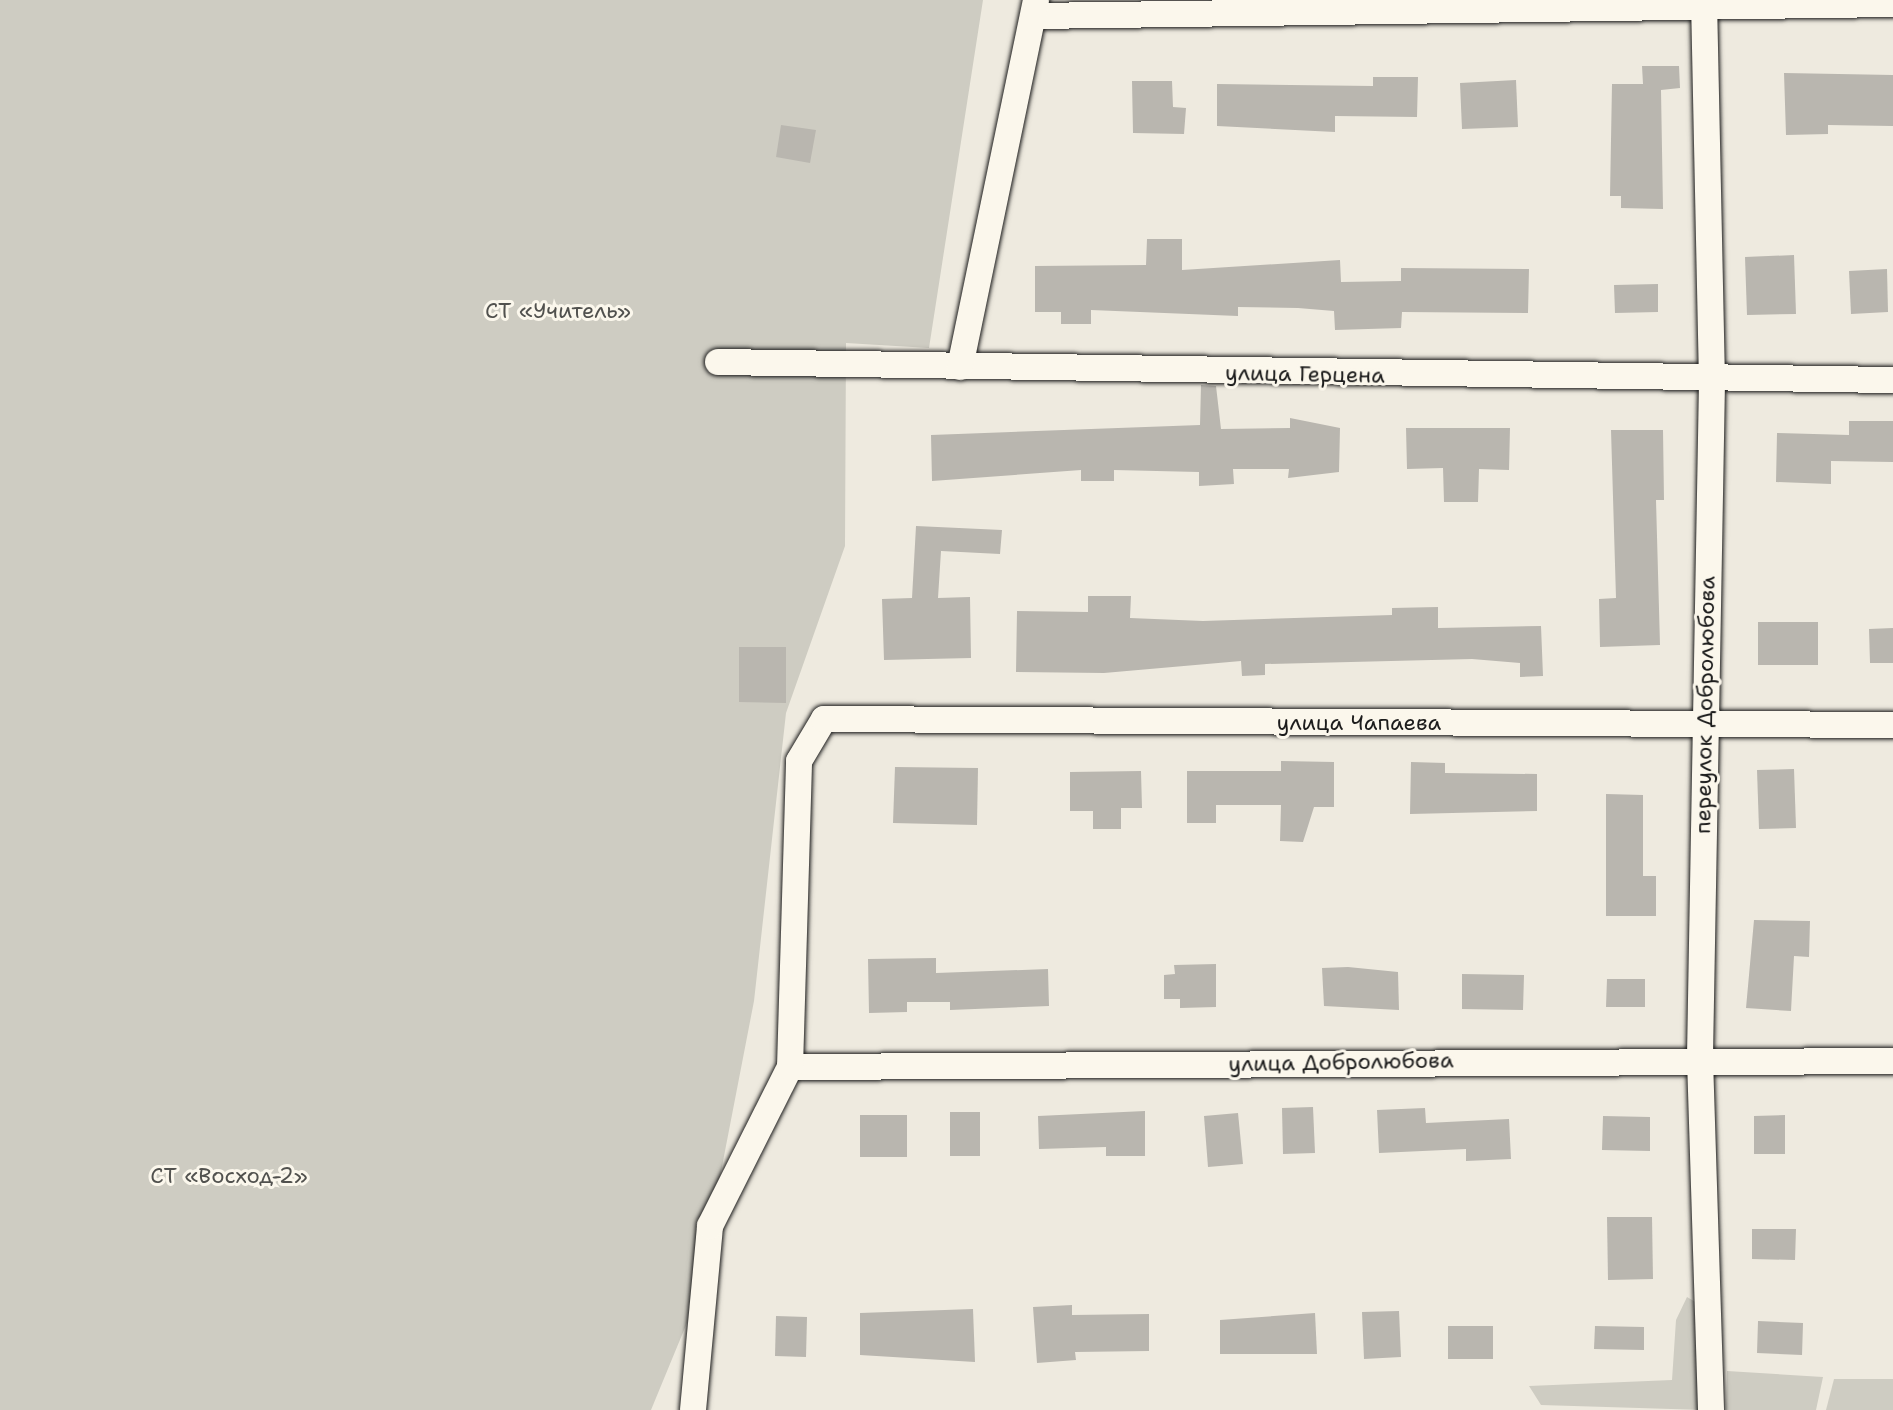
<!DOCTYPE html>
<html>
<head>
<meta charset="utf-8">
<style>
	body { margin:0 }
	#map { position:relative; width:1893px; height:1410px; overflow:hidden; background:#eeeadf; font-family:"Shantell Sans",sans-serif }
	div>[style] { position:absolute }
	.green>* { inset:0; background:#ceccc2 }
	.building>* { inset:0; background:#b9b6af }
	.roads { filter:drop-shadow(0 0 2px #1c1c1c) drop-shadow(0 0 2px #1c1c1c) }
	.street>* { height:26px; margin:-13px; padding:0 13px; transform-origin:13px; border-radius:13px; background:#fbf7ec }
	span { translate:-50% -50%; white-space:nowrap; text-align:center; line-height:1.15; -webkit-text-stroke:6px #fbf7ec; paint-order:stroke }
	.park-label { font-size:22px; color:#51514e }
	.street-label { font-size:22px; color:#1c1c1c }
</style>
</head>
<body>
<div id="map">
	<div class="green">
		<div style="clip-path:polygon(0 0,983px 0,929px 348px,846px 343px,845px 546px,786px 713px,754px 1001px,696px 1301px,651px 1410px,0 1410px)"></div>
		<div style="clip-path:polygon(1687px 1297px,1702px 1306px,1704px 1410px,1541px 1405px,1529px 1386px,1672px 1380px,1676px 1320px)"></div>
		<div style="clip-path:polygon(1727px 1371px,1823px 1377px,1816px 1410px,1726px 1410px)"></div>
		<div style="clip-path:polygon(1834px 1379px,1893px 1379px,1893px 1410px,1826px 1410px)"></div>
	</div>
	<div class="building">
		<div style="clip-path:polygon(1642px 66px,1679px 66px,1680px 88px,1661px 90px,1663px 209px,1621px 208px,1621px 196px,1610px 196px,1612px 84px,1643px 84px)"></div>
		<div style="clip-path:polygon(1784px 73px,1893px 75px,1893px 126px,1828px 125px,1828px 134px,1786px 135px)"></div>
		<div style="clip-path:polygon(1373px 77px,1418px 77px,1417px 117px,1335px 116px,1335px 132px,1217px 126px,1217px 84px,1373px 86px)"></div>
		<div style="clip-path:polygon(1516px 80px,1518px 127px,1462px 129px,1460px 83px)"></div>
		<div style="clip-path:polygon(1132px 81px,1172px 81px,1173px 107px,1186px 108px,1184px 134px,1133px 133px)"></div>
		<div style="clip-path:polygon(781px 125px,816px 130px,810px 163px,776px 157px)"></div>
		<div style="clip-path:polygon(1147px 239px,1182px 239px,1182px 270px,1340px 260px,1341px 282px,1401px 281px,1401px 268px,1529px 269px,1528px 313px,1402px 312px,1401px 328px,1335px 330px,1334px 311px,1298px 308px,1238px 307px,1238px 316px,1091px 310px,1091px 324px,1061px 324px,1061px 312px,1035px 312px,1035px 266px,1146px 265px)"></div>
		<div style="clip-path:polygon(1794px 255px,1796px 314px,1747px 315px,1745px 257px)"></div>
		<div style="clip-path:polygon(1887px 269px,1888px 312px,1851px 314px,1849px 271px)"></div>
		<div style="clip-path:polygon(1658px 284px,1658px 312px,1615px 313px,1614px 285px)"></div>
		<div style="clip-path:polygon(1201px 385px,1216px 386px,1221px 429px,1290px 428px,1290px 418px,1340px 428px,1339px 472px,1288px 478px,1289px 469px,1233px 469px,1234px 484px,1199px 486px,1199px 472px,1114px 470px,1114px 481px,1081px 481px,1081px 470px,932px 481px,931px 435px,1200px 425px)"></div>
		<div style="clip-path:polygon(1849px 421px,1893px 421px,1893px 462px,1831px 461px,1831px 484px,1776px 482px,1777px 433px,1849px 435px)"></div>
		<div style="clip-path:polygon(1406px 428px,1510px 428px,1509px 470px,1479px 469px,1478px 502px,1444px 502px,1443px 468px,1407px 469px)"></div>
		<div style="clip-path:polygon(1611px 430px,1663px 430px,1664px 500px,1656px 500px,1660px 645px,1600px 647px,1599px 599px,1616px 598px)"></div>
		<div style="clip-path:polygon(916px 526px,1002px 530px,1000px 554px,941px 551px,938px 598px,970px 597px,971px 658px,884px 660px,882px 599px,912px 598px)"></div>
		<div style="clip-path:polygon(1088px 596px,1131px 596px,1130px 618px,1203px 621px,1392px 615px,1392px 608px,1438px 607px,1438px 628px,1541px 626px,1543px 676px,1520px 677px,1520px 663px,1472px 659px,1265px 664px,1265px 675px,1242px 676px,1241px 661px,1104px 673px,1016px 672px,1017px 611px,1088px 612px)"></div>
		<div style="clip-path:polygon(1758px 622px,1818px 622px,1818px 665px,1758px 665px)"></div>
		<div style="clip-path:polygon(1893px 628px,1893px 663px,1870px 663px,1869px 629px)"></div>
		<div style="clip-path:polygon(739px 647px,786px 647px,786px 703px,739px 702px)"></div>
		<div style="clip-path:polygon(1281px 761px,1334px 762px,1334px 807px,1314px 807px,1303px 842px,1280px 841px,1281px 805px,1216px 805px,1216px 823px,1187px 823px,1187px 771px,1281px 771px)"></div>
		<div style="clip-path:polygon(1411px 762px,1445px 763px,1445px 773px,1537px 774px,1537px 811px,1410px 814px)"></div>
		<div style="clip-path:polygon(895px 767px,978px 768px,977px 825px,893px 823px)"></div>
		<div style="clip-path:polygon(1794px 769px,1796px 828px,1759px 829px,1757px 770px)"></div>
		<div style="clip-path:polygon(1141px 771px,1142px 808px,1121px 808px,1121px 829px,1093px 829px,1093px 811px,1070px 811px,1070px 772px)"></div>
		<div style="clip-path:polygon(1606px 794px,1643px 795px,1643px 876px,1656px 876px,1656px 916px,1606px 916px)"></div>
		<div style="clip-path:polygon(1754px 920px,1810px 921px,1809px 957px,1794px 956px,1791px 1011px,1746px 1008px)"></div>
		<div style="clip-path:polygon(936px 958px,936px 973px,1048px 969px,1049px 1006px,950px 1010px,950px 1002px,907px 1002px,907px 1012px,869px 1013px,868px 959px)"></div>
		<div style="clip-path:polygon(1216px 964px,1216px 1007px,1180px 1008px,1180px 999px,1164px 999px,1164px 975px,1175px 974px,1174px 965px)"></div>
		<div style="clip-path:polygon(1348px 967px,1398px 972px,1399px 1010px,1324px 1006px,1322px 968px)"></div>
		<div style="clip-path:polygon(1462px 974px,1524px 975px,1523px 1010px,1462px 1009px)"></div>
		<div style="clip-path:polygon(1607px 979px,1645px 979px,1645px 1007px,1606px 1007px)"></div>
		<div style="clip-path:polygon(1313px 1107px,1315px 1153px,1283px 1154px,1282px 1108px)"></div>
		<div style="clip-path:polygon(1425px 1108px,1426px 1123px,1509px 1119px,1511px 1159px,1466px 1161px,1466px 1149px,1379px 1153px,1377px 1110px)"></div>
		<div style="clip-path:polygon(1145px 1111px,1145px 1156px,1106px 1156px,1106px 1147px,1039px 1149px,1038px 1116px)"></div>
		<div style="clip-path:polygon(950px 1112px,980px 1112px,980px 1156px,950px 1156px)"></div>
		<div style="clip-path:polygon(1238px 1113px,1243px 1164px,1208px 1167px,1204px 1116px)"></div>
		<div style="clip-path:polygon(860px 1115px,907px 1115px,907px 1157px,860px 1157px)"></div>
		<div style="clip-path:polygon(1785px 1115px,1785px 1154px,1754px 1154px,1754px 1116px)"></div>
		<div style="clip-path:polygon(1603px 1116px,1650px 1117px,1650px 1151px,1602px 1150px)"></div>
		<div style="clip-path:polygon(1607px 1217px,1652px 1217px,1653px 1279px,1608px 1280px)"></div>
		<div style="clip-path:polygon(1752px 1229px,1796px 1229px,1795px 1260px,1752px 1259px)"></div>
		<div style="clip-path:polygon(1072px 1305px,1072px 1315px,1149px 1314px,1149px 1351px,1075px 1352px,1076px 1360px,1037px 1363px,1033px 1307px)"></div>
		<div style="clip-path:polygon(973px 1309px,975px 1362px,860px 1355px,860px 1313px)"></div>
		<div style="clip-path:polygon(1399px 1311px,1401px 1357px,1364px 1359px,1362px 1312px)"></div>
		<div style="clip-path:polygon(1315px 1313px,1317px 1354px,1220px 1354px,1220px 1320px)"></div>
		<div style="clip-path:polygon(776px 1316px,807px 1317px,806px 1357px,775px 1356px)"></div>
		<div style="clip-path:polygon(1758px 1321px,1803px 1323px,1802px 1355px,1757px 1353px)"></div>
		<div style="clip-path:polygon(1448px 1326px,1493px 1326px,1493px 1359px,1448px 1359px)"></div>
		<div style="clip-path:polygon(1595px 1326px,1644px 1327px,1644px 1350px,1594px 1349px)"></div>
	</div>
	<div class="roads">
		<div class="street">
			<div style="left:1704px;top:0;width:382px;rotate:88.8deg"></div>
			<div style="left:1712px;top:382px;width:677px;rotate:91.02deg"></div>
			<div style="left:1700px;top:1059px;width:351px;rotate:88.2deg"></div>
			<div style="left:1034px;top:16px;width:859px;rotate:-0.8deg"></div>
			<div style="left:718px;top:362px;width:1175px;rotate:0.88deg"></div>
			<div style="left:960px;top:367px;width:375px;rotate:-78.3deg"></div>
			<div style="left:790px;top:1067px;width:1103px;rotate:-0.31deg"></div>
			<div style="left:693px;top:1410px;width:185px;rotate:-84.7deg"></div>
			<div style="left:710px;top:1226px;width:178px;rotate:-63.3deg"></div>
			<div style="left:790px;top:1067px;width:306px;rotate:-88.3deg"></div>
			<div style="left:799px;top:761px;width:49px;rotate:-59.2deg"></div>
			<div style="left:824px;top:719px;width:1069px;rotate:0.32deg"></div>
		</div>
	</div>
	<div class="park-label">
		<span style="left:558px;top:311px">СТ «Учитель»</span>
		<span style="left:229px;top:1176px">СТ «Восход-2»</span>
	</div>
	<div class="street-label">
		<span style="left:1305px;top:374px;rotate:1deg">улица Герцена</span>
		<span style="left:1705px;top:705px;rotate:-89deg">переулок Добролюбова</span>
		<span style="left:1359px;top:723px">улица Чапаева</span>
		<span style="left:1341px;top:1062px;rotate:-1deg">улица Добролюбова</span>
	</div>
</div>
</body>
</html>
